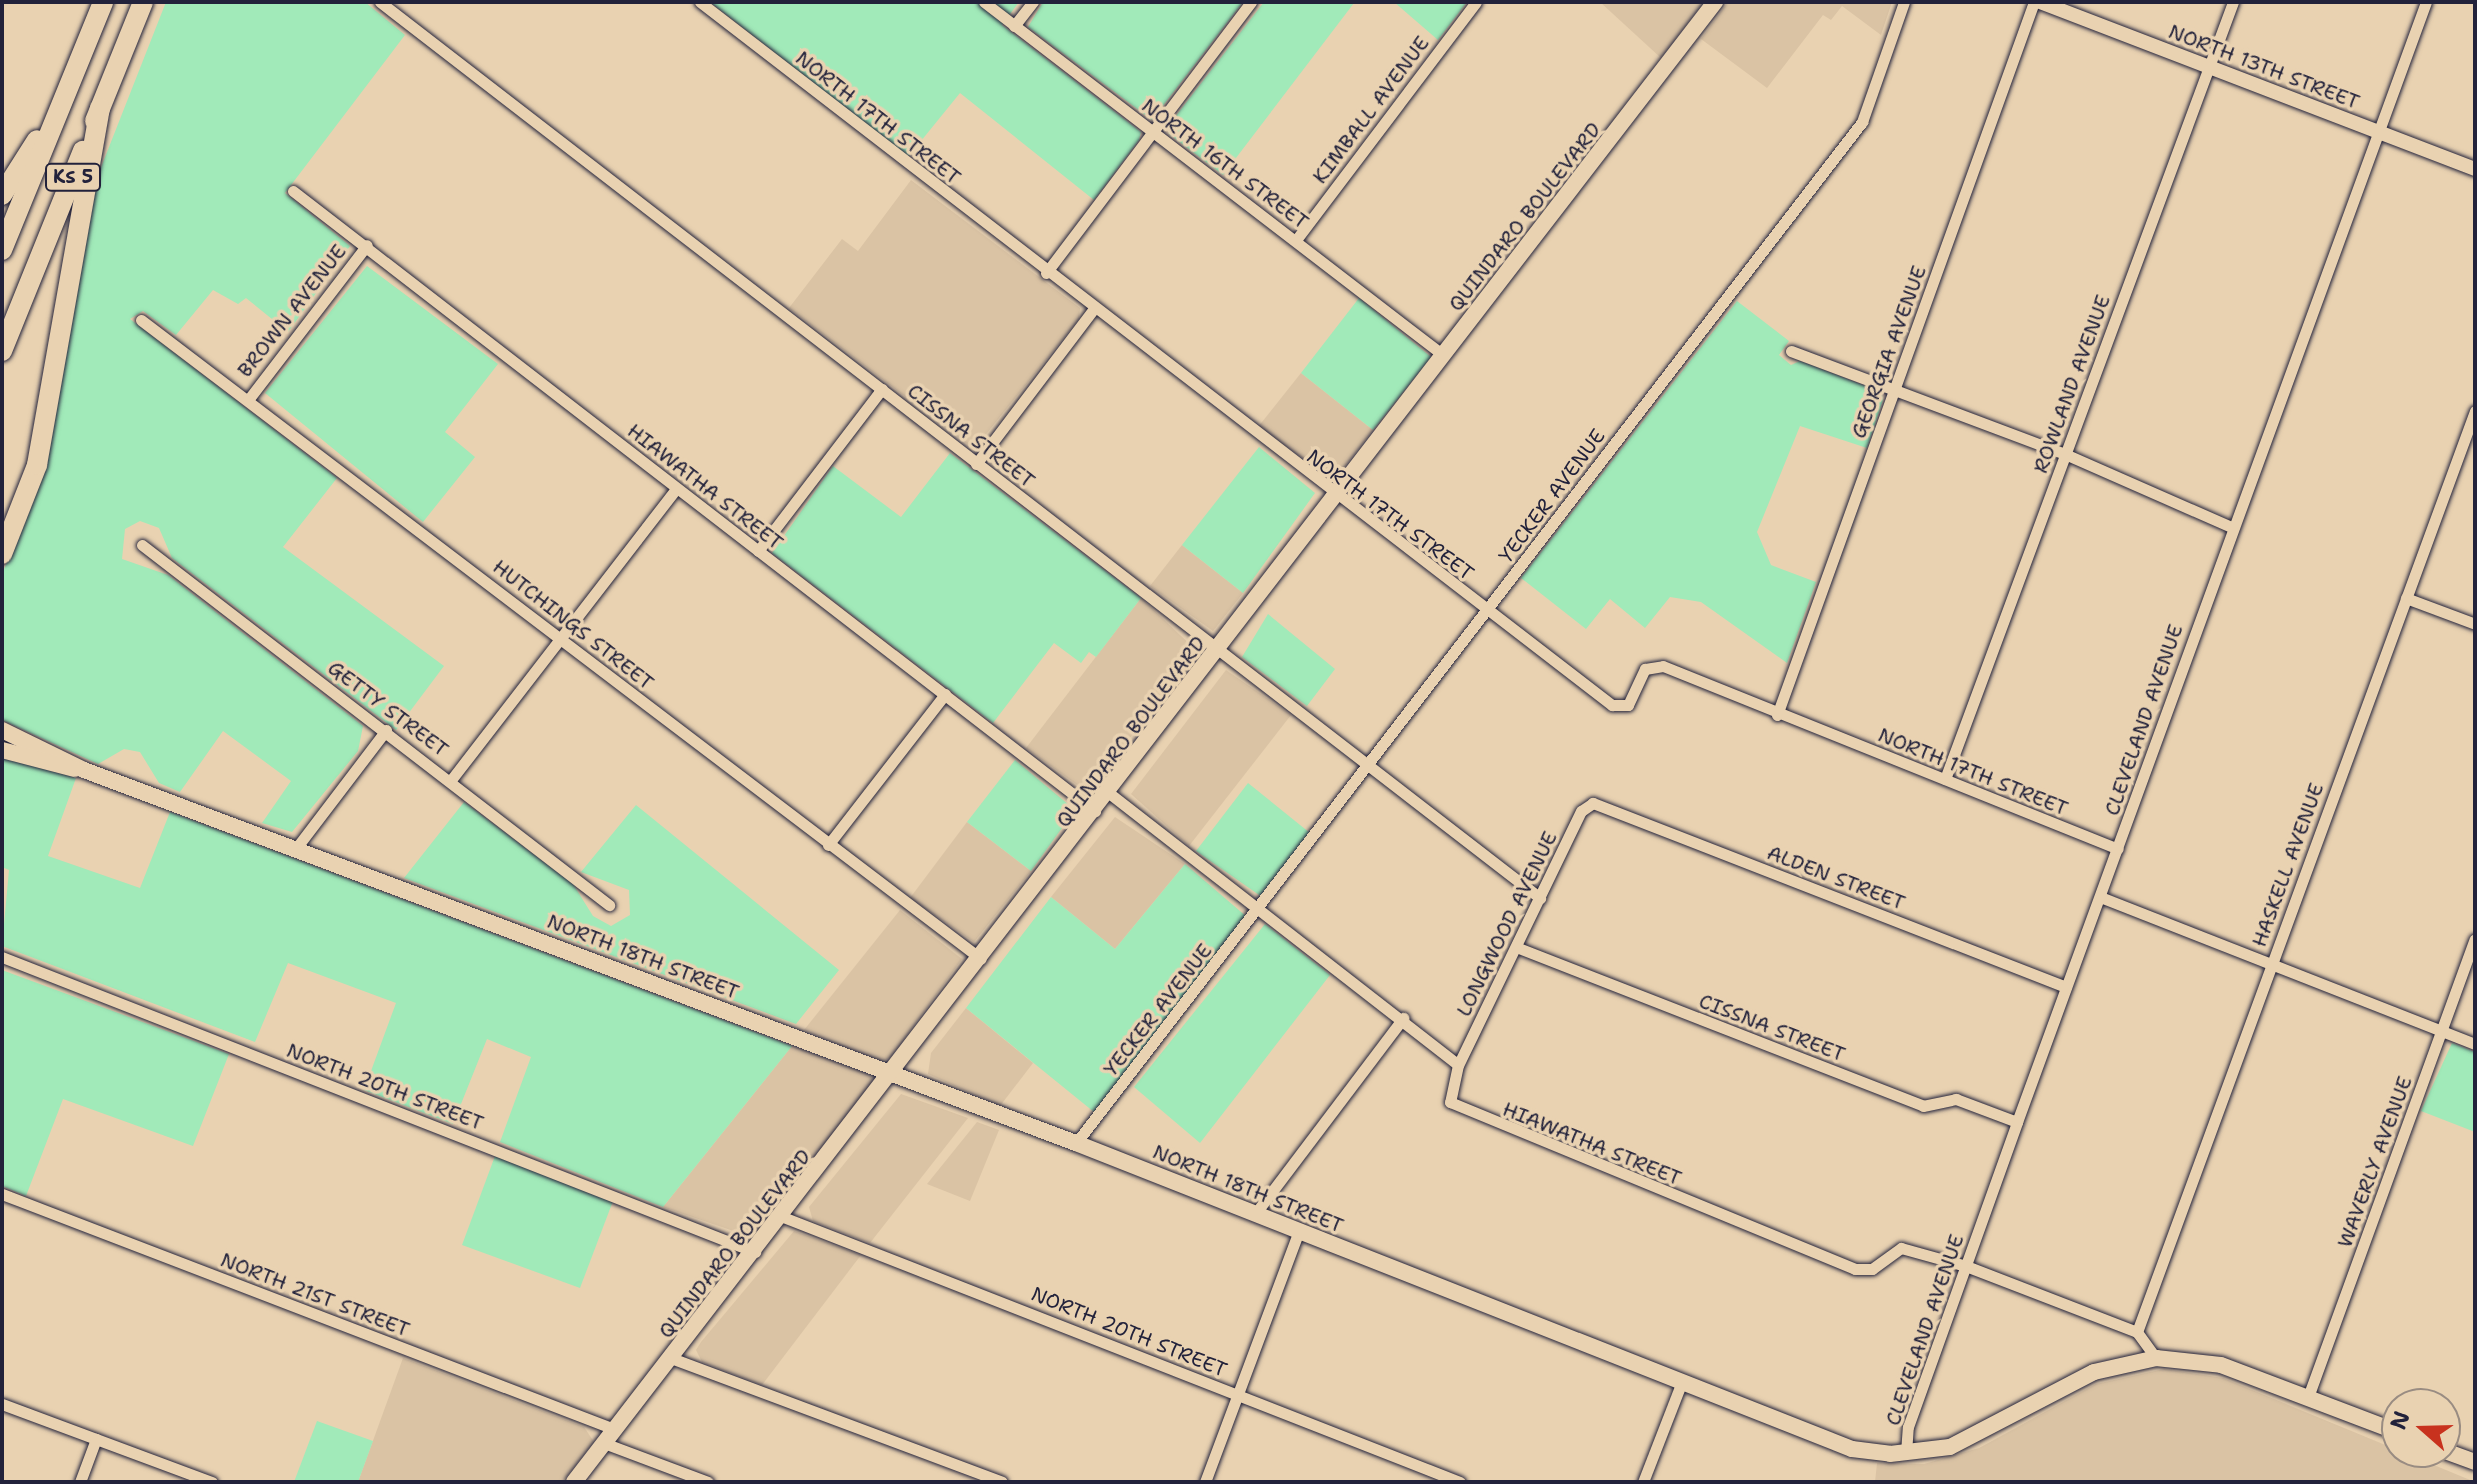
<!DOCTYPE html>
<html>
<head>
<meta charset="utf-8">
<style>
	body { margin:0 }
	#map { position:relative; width:2477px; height:1484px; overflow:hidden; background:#e9d2b1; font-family:"Shantell Sans",sans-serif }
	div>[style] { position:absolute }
	.built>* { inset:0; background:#dac3a4 }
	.green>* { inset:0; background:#a1eab9 }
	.roads { filter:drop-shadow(0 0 2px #22223b) drop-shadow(0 0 2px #22223b) }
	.minor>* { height:11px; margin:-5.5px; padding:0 5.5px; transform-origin:5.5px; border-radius:5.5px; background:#e9d2b1 }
	.tertiary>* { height:14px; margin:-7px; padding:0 7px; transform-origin:7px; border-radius:7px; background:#e9d2b1 }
	.secondary>* { height:16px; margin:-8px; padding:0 8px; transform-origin:8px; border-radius:8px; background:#e9d2b1 }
	.motorway>* { height:20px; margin:-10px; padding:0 10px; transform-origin:10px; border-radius:10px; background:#e9d2b1 }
	span { translate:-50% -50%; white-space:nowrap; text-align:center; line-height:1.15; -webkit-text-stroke:7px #e9d2b1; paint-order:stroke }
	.shield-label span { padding:2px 6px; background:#e9d2b1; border:2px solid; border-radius:6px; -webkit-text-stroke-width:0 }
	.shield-label { font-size:18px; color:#22223b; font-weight:700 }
	.street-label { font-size:20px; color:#22223b }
	.frame { position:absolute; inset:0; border:4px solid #22223b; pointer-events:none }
	.north { position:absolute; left:2381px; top:1388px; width:80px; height:80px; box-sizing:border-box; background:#e9d2b1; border:2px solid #998c82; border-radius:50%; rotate:290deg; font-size:22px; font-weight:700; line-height:32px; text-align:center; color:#22223b }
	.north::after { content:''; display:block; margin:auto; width:28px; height:36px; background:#c8321e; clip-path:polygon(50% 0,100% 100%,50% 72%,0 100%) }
</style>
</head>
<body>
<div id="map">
	<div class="built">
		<div style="clip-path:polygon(1600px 2px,1704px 2px,1661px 58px)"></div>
		<div style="clip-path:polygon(1728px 2px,1892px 2px,1881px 35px,1842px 6px,1831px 20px,1823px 15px,1767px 88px,1701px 39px)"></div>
		<div style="clip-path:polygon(911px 180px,1080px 308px,1079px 319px,974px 449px,789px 308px,842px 239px,858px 251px)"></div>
		<div style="clip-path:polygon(1301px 373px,1373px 430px,1334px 480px,1258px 427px)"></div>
		<div style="clip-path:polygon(1182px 545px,1243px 593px,1213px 631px,1150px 586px)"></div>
		<div style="clip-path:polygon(1141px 598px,1198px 652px,1087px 792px,1026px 748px)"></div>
		<div style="clip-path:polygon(1226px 670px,1291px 715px,1189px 846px,1131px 794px)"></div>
		<div style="clip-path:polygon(1115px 817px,1185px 864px,1115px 949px,1051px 897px)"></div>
		<div style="clip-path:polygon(967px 822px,1031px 871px,974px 942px,910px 898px)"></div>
		<div style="clip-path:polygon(900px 910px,962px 959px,891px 1057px,881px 1062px,804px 1030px)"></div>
		<div style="clip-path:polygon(966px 1008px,1033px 1063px,1000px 1106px,928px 1074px,931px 1053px)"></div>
		<div style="clip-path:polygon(792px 1046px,869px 1074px,875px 1085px,754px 1238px,663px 1207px)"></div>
		<div style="clip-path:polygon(901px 1094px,968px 1118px,870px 1243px,813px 1221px,809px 1207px)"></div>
		<div style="clip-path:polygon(977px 1122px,999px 1130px,970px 1201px,927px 1184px)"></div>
		<div style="clip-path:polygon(794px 1231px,861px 1255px,762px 1385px,702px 1362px,696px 1350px,701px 1342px)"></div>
		<div style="clip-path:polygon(403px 1358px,584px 1427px,594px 1442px,562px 1482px,358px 1482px)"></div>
		<div style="clip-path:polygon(2164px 1369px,2223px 1378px,2475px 1482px,1875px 1482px,1877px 1463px,1924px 1464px,1979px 1448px,2096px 1384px)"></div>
	</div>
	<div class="green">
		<div style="clip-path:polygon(166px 2px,365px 2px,405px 35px,285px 193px,350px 246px,288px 332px,246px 298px,238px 304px,213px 290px,176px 335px,143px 311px,130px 319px,337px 478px,283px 547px,444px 666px,396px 730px,172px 558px,159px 528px,140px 521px,125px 529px,122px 559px,168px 575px,363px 726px,358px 751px,292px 832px,262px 823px,291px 781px,223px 731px,180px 792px,159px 783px,140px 752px,124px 749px,98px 764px,2px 720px,2px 574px,36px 493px,98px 175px)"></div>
		<div style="clip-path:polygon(710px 2px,1019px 2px,1002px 25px,1141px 132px,1139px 140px,1094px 200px,960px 93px,908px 157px)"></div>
		<div style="clip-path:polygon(1043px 2px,1243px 2px,1152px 120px,1028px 27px)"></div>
		<div style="clip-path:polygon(1264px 2px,1354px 3px,1223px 175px,1169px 134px,1168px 126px)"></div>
		<div style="clip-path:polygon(1394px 2px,1467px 2px,1438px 40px)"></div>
		<div style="clip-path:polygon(367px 266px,498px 364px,445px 432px,475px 457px,423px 522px,265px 393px)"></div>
		<div style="clip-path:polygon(1359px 298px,1431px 357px,1373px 430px,1301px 373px)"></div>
		<div style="clip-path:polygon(1737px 301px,1789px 341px,1779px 355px,1791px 365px,1800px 361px,1881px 392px,1883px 400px,1867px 448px,1800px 426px,1757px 532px,1771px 565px,1816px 582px,1787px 663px,1701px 602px,1670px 597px,1645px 628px,1610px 599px,1586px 629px,1521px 578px)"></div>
		<div style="clip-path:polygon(1259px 447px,1315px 493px,1243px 593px,1182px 545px)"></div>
		<div style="clip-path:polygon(950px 453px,1141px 598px,1096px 657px,1089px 652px,1081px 663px,1054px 643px,993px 723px,772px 553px,833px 466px,901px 517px)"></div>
		<div style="clip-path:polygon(1268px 614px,1335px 669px,1307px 706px,1242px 657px)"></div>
		<div style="clip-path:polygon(2px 757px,76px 778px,48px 856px,140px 888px,170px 812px,792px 1046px,663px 1207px,500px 1142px,531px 1057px,487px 1039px,453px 1124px,364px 1090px,396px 1003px,288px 963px,255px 1042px,2px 946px,9px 870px,2px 867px)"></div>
		<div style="clip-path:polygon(1015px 760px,1075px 810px,1031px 871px,967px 822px)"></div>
		<div style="clip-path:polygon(1248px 783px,1310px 833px,1262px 897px,1196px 851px)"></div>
		<div style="clip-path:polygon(464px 802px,573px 884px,593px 916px,611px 926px,630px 915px,629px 890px,581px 872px,636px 805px,839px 970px,796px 1024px,404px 878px)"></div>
		<div style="clip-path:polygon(1185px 864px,1247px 917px,1094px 1112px,966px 1008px,1051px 897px,1115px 949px)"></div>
		<div style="clip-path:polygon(1265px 924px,1330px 975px,1200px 1143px,1134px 1087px)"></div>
		<div style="clip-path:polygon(2px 970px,229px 1054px,193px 1146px,63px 1099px,26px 1196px,2px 1186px)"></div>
		<div style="clip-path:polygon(2452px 1043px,2475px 1052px,2475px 1132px,2421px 1111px)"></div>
		<div style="clip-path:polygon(495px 1156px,613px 1201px,580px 1288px,462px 1245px)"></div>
		<div style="clip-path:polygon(317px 1421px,373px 1441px,358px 1482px,294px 1482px)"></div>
	</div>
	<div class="roads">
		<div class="minor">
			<div style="left:380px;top:2px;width:1466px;rotate:37.68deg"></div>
			<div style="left:700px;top:2px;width:1152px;rotate:37.63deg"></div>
			<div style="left:1612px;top:705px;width:16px"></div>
			<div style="left:1628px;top:705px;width:40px;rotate:-65deg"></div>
			<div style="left:1645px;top:669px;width:18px;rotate:-9deg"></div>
			<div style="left:1663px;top:666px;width:490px;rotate:21.9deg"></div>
			<div style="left:984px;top:2px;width:579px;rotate:37.56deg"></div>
			<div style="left:1014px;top:26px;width:31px;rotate:-52deg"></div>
			<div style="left:293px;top:191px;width:1014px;rotate:37.71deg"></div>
			<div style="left:1296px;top:240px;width:298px;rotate:-52.9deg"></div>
			<div style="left:1046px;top:273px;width:340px;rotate:-52.9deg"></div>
			<div style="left:141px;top:320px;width:1055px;rotate:37.26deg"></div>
			<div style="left:1791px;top:351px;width:293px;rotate:20.6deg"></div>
			<div style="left:2065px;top:454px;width:181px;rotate:23.7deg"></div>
			<div style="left:248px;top:400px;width:195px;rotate:-52.5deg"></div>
			<div style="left:976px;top:464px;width:193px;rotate:-52.8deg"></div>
			<div style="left:142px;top:545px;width:590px;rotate:37.63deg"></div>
			<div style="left:758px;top:551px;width:204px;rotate:-52.6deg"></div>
			<div style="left:2406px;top:598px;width:74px;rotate:20.6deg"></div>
			<div style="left:1777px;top:715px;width:758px;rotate:-70.18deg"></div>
			<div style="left:1945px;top:779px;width:829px;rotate:-69.66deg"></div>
			<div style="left:451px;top:780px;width:368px;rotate:-52.3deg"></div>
			<div style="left:1109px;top:793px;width:442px;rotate:37.9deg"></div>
			<div style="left:828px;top:845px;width:191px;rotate:-52.2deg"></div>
			<div style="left:297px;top:847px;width:147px;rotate:-52.7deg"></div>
			<div style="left:2100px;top:897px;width:403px;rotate:21.4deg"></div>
			<div style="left:1516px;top:947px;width:437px;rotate:21.3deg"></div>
			<div style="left:1923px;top:1106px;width:34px;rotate:-12deg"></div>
			<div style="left:1956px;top:1099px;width:65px;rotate:20.7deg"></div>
			<div style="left:2px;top:957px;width:809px;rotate:21.39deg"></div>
			<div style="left:2066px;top:987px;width:508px;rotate:-158.74deg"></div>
			<div style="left:1593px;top:803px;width:14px;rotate:146deg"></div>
			<div style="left:1581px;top:811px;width:282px;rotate:115.8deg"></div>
			<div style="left:1458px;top:1065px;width:38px;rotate:102deg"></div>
			<div style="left:1450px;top:1102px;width:438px;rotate:22.4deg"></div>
			<div style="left:1855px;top:1269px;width:17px"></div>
			<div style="left:1872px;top:1269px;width:36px;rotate:-36deg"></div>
			<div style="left:1901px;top:1248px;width:67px;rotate:15.5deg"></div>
			<div style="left:1966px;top:1266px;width:183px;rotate:21.1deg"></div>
			<div style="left:2137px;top:1332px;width:32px;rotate:54deg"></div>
			<div style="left:1076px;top:1143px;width:1289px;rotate:-52.41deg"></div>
			<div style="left:1862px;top:122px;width:127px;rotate:-70.7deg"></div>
			<div style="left:2px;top:1194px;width:656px;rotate:21.01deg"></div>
			<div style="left:1255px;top:1214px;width:246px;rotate:-52.9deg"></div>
			<div style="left:783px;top:1217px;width:727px;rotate:21.38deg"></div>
			<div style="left:2137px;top:1332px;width:981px;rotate:-69.85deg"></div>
			<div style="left:671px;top:1358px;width:353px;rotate:20.5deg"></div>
			<div style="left:2308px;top:1397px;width:487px;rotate:-70deg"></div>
			<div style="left:2px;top:1404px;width:224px;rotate:20.4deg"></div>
			<div style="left:604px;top:1443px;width:111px;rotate:20.6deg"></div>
			<div style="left:1906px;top:1453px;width:26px;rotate:-86deg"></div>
			<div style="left:1908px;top:1427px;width:324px;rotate:-70.3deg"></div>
			<div style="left:2017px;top:1122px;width:1192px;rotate:-69.94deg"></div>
			<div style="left:80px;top:1482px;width:46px;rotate:-69.6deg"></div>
			<div style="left:1205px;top:1482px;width:268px;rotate:-69.5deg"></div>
			<div style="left:1643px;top:1482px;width:105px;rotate:-68.8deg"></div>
		</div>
		<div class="tertiary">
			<div style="left:2040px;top:2px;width:466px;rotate:21deg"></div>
		</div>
		<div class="secondary">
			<div style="left:2px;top:730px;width:91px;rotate:26deg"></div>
			<div style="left:84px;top:770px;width:1060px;rotate:20.61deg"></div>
			<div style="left:1076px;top:1143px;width:834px;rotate:21.52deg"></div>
			<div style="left:1852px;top:1449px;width:38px;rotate:7deg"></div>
			<div style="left:1890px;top:1454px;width:60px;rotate:-6.7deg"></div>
			<div style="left:1950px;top:1447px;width:162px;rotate:-27.5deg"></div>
			<div style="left:2094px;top:1372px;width:64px;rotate:-12.7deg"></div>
			<div style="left:2156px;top:1358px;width:65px;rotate:6.1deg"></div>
			<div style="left:2221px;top:1365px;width:188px;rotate:20.8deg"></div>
			<div style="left:2px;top:750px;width:75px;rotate:14.6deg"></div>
			<div style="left:2445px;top:1451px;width:32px;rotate:20deg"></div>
			<div style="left:574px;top:1482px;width:1869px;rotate:-52.37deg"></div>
		</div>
		<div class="motorway">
			<div style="left:95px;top:121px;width:128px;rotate:-68deg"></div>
			<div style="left:2px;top:195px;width:65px;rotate:-57.5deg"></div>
			<div style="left:2px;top:250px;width:268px;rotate:-67.8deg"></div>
			<div style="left:2px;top:351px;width:216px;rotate:-68deg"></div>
			<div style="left:2px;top:554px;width:96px;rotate:-68.5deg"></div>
			<div style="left:37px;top:465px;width:362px;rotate:-80deg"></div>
		</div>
	</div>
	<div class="shield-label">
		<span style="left:73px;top:177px">KS 5</span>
	</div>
	<div class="street-label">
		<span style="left:2264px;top:67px;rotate:21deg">NORTH 13TH STREET</span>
		<span style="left:1371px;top:110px;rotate:-53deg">KIMBALL AVENUE</span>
		<span style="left:878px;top:118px;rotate:38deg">NORTH 17TH STREET</span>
		<span style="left:1225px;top:164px;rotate:37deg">NORTH 16TH STREET</span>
		<span style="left:1525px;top:217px;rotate:-52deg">QUINDARO BOULEVARD</span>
		<span style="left:292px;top:311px;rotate:-52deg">BROWN AVENUE</span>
		<span style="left:1889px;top:352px;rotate:-70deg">GEORGIA AVENUE</span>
		<span style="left:2072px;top:384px;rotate:-70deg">ROWLAND AVENUE</span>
		<span style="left:971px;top:436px;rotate:38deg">CISSNA STREET</span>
		<span style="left:705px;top:487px;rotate:38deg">HIAWATHA STREET</span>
		<span style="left:1552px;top:496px;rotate:-53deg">YECKER AVENUE</span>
		<span style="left:1390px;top:515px;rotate:37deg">NORTH 17TH STREET</span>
		<span style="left:573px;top:625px;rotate:38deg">HUTCHINGS STREET</span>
		<span style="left:388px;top:709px;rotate:37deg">GETTY STREET</span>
		<span style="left:2144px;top:720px;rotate:-71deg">CLEVELAND AVENUE</span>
		<span style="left:1131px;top:732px;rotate:-53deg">QUINDARO BOULEVARD</span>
		<span style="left:1973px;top:772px;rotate:22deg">NORTH 17TH STREET</span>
		<span style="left:2288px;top:865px;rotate:-70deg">HASKELL AVENUE</span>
		<span style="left:1836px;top:878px;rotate:21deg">ALDEN STREET</span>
		<span style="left:1507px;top:924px;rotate:-64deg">LONGWOOD AVENUE</span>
		<span style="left:643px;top:957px;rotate:21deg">NORTH 18TH STREET</span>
		<span style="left:1158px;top:1010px;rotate:-52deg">YECKER AVENUE</span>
		<span style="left:1772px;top:1028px;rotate:21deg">CISSNA STREET</span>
		<span style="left:385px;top:1087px;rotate:21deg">NORTH 20TH STREET</span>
		<span style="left:1592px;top:1144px;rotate:22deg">HIAWATHA STREET</span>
		<span style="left:2375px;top:1162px;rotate:-70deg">WAVERLY AVENUE</span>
		<span style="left:1248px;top:1189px;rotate:22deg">NORTH 18TH STREET</span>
		<span style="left:735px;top:1244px;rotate:-52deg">QUINDARO BOULEVARD</span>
		<span style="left:315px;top:1295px;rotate:21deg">NORTH 21ST STREET</span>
		<span style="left:1925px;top:1330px;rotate:-71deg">CLEVELAND AVENUE</span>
		<span style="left:1129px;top:1332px;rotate:22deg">NORTH 20TH STREET</span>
	</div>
	<div class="frame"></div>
	<div class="north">N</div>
</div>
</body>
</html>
